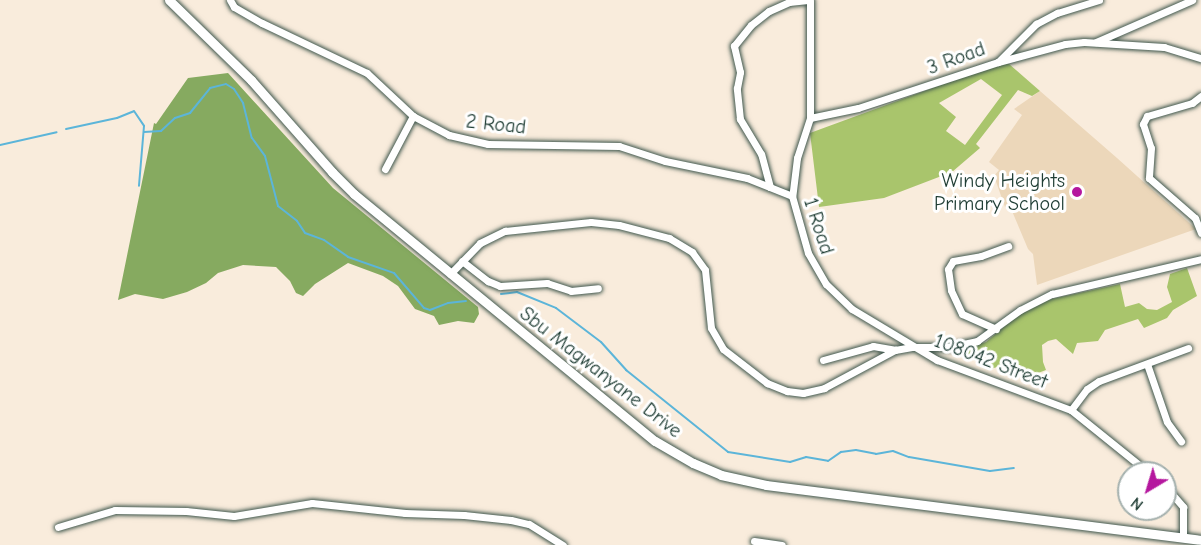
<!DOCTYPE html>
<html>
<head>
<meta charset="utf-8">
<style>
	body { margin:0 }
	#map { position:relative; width:1201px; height:545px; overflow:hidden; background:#f9ecdc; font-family:"Comic Neue",sans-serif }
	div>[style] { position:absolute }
	.built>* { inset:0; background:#ecd7ba }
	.green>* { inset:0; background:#a9c56c }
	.forest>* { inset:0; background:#86aa60 }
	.stream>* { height:2px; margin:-1px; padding:0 1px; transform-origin:1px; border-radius:1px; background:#5cb5d9 }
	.roads { filter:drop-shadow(0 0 2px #40574d) drop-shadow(0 0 2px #40574d) }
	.minor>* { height:7px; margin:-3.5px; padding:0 3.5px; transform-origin:3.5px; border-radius:3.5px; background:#fff }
	.secondary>* { height:9px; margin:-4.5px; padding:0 4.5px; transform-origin:4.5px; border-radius:4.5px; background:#fff }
	.dots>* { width:16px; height:16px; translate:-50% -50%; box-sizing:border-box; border:3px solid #fff; border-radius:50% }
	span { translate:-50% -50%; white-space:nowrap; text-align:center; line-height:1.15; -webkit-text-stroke:6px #fff; paint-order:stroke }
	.street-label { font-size:20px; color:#1f3d34 }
	.poi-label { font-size:20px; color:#1f3d34 }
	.right { translate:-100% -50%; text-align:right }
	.north { position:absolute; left:1117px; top:461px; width:60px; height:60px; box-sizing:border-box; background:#fff; border:2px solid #a5b1ae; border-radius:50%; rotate:218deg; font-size:16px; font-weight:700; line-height:24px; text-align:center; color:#1f3d34 }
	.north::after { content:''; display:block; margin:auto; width:21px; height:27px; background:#b5179e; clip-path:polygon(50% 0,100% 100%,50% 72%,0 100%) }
</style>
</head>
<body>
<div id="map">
	<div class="built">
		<div style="clip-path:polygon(1040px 91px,1117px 158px,1196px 229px,1037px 285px,1033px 254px,1028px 249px,1012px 211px,1005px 207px,994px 176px,999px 170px,989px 162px,1022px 115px,1014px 109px)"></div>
	</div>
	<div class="green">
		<div style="clip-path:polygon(evenodd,998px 64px,1009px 64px,1040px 91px,1032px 96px,1018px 90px,976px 144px,980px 148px,952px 172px,884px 198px,819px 207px,810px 133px,998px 64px,981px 79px,1002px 95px,965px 145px,946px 131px,956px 117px,939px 103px,981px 79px)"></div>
		<div style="clip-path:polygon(1187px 268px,1197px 296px,1173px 310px,1167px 318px,1144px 328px,1138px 319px,1105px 330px,1098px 341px,1077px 343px,1073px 354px,1056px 339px,1048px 341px,1042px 345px,1043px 362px,1046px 370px,1038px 373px,1009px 363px,991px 369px,957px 351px,986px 342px,1017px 316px,1047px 300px,1120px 284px,1125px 307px,1139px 303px,1147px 309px,1157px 310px,1172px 302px,1167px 287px,1170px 274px)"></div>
	</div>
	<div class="forest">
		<div style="clip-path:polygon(228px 73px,333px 188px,478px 307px,479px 314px,474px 323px,458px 321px,439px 325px,434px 316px,415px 309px,398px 286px,383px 276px,348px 263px,315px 284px,303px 296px,296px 293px,290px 281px,276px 267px,243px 265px,218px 273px,206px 283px,187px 292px,163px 299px,135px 294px,118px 300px,154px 123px,156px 124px,188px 78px)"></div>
	</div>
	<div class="stream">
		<div style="left:66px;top:129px;width:52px;rotate:-12.2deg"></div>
		<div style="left:117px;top:118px;width:18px;rotate:-22deg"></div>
		<div style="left:134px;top:111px;width:18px;rotate:56deg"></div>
		<div style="left:144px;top:126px;width:60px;rotate:94.8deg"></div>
		<div style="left:144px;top:132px;width:17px;rotate:-3deg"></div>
		<div style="left:161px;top:131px;width:19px;rotate:-43deg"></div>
		<div style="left:175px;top:118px;width:16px;rotate:-18deg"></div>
		<div style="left:190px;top:113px;width:32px;rotate:-51deg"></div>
		<div style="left:210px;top:88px;width:16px;rotate:-14deg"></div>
		<div style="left:226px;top:84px;width:9px;rotate:32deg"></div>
		<div style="left:234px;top:89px;width:17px;rotate:57deg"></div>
		<div style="left:243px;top:103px;width:36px;rotate:76deg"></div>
		<div style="left:252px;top:138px;width:22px;rotate:54deg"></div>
		<div style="left:265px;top:156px;width:52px;rotate:75.4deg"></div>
		<div style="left:278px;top:206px;width:24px;rotate:38deg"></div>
		<div style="left:297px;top:221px;width:14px;rotate:56deg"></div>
		<div style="left:305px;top:233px;width:20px;rotate:20deg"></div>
		<div style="left:324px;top:240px;width:29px;rotate:35deg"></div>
		<div style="left:348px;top:257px;width:49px;rotate:19.2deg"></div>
		<div style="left:394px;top:273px;width:46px;rotate:49.4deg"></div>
		<div style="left:424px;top:308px;width:6px;rotate:18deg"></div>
		<div style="left:430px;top:310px;width:19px;rotate:-21deg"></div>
		<div style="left:448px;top:303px;width:18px;rotate:-6deg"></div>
		<div style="left:0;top:145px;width:58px;rotate:-12.8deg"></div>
		<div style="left:501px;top:294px;width:16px;rotate:-7deg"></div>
		<div style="left:517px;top:292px;width:42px;rotate:22.3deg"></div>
		<div style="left:556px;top:308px;width:56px;rotate:37.1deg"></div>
		<div style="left:601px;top:342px;width:38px;rotate:48deg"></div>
		<div style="left:626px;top:370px;width:131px;rotate:38.8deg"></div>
		<div style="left:728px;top:452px;width:63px;rotate:9.2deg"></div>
		<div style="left:790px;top:462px;width:17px;rotate:-17deg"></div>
		<div style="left:806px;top:457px;width:22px;rotate:10deg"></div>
		<div style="left:828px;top:461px;width:16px;rotate:-35deg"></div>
		<div style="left:841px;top:452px;width:15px;rotate:-8deg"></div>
		<div style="left:856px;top:450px;width:20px;rotate:11deg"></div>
		<div style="left:876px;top:454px;width:17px;rotate:-10deg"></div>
		<div style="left:893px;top:451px;width:17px;rotate:21deg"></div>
		<div style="left:909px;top:457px;width:82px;rotate:9.8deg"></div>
		<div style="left:990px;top:471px;width:24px;rotate:-7deg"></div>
	</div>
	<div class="roads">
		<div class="minor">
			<div style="left:230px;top:0;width:8px;rotate:60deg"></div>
			<div style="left:234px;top:7px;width:32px;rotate:30deg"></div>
			<div style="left:262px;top:23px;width:116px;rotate:25.5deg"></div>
			<div style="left:367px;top:73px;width:63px;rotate:43.1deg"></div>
			<div style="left:413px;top:116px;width:41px;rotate:27.8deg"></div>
			<div style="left:449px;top:135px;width:40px;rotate:13deg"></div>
			<div style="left:488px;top:144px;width:131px;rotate:0.9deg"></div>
			<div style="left:619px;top:146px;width:48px;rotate:18.1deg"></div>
			<div style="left:665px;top:161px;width:84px;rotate:11.7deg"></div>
			<div style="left:747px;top:178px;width:48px;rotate:21.8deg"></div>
			<div style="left:810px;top:0;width:118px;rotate:90deg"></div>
			<div style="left:810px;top:118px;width:42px;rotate:108deg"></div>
			<div style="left:797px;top:158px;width:38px;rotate:97deg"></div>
			<div style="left:792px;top:196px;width:59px;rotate:74.3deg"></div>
			<div style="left:808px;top:253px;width:36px;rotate:60deg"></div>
			<div style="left:826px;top:284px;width:36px;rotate:44deg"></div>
			<div style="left:852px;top:309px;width:99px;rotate:31deg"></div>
			<div style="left:937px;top:360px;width:143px;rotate:20.5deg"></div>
			<div style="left:1071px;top:410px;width:100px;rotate:38.9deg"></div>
			<div style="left:1096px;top:42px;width:105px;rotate:-23.6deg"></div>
			<div style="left:998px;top:62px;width:69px;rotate:-15deg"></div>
			<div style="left:1065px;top:44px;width:19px;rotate:-6deg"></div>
			<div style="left:1084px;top:42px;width:80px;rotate:3.6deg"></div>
			<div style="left:1164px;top:47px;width:39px;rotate:17deg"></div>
			<div style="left:1201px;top:96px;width:11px;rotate:142deg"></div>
			<div style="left:1192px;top:103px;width:47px;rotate:163.9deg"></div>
			<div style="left:1147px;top:116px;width:9px;rotate:117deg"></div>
			<div style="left:1143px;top:124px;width:25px;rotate:72deg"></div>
			<div style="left:1151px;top:148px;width:30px;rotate:94deg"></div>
			<div style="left:1149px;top:178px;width:61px;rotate:41deg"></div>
			<div style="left:1195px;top:218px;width:16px;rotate:68deg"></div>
			<div style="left:810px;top:118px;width:49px;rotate:-11.8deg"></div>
			<div style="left:858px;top:108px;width:147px;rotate:-18.2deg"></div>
			<div style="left:998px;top:62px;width:54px;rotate:-45deg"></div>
			<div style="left:1036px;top:24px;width:24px;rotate:-28deg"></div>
			<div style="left:1057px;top:13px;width:44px;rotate:-17.2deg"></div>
			<div style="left:385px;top:169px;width:60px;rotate:-62.2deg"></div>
			<div style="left:770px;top:187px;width:34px;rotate:-105deg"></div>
			<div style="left:761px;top:154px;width:41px;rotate:-121deg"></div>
			<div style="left:740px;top:119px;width:31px;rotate:-96deg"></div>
			<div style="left:737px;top:88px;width:16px;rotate:-79deg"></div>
			<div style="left:740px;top:72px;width:27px;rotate:-103deg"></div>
			<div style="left:734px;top:46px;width:27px;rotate:-51deg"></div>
			<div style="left:751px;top:25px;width:23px;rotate:-38deg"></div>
			<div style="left:769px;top:11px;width:22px;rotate:-24deg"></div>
			<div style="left:789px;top:2px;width:19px;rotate:-6deg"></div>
			<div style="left:462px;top:261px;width:33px;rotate:38deg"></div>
			<div style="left:488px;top:281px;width:13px;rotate:23deg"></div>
			<div style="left:500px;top:286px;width:47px;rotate:-3.7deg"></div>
			<div style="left:547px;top:283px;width:25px;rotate:18deg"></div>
			<div style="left:571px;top:291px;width:27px;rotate:-6deg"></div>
			<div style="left:450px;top:274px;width:43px;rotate:-45.9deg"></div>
			<div style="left:480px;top:243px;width:28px;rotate:-26deg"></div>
			<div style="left:505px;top:231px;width:86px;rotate:-6deg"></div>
			<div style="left:591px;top:222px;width:28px;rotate:6deg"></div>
			<div style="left:619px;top:225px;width:52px;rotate:14.6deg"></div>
			<div style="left:669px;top:238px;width:27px;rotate:31deg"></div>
			<div style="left:692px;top:252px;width:22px;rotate:54deg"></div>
			<div style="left:705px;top:270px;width:58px;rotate:84.1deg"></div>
			<div style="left:711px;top:328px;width:24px;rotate:60deg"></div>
			<div style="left:723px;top:349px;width:56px;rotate:37.7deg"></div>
			<div style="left:767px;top:383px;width:22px;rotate:22deg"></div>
			<div style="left:787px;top:391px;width:16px;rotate:7deg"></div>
			<div style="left:803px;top:393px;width:22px;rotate:-13deg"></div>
			<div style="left:824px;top:388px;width:81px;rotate:-28.2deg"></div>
			<div style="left:895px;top:350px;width:17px;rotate:-10deg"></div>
			<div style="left:912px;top:347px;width:37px"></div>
			<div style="left:949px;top:347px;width:29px;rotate:-12deg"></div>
			<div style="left:977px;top:341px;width:53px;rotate:-35.8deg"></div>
			<div style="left:1020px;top:310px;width:36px;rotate:-27deg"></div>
			<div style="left:1052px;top:294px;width:153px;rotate:-13.2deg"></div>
			<div style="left:996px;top:329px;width:37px;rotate:-156deg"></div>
			<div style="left:962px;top:314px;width:26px;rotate:-115deg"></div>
			<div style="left:951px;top:290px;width:21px;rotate:-98deg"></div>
			<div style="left:948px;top:269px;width:9px;rotate:-58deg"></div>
			<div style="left:953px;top:261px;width:28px;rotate:-10deg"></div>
			<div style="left:981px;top:256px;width:29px;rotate:-20deg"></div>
			<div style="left:823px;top:360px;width:52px;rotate:-15.6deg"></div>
			<div style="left:873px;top:346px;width:22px;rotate:10deg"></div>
			<div style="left:1147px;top:364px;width:61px;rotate:71deg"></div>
			<div style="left:1167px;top:422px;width:24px;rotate:54deg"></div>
			<div style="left:1071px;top:410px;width:26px;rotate:-53deg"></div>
			<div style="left:1087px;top:389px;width:14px;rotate:-34deg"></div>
			<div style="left:1099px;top:381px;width:95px;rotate:-20.3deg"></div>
			<div style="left:1165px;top:486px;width:28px;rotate:49deg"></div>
			<div style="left:1183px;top:507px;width:31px;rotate:90deg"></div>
			<div style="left:58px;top:527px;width:59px;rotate:-16.6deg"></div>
			<div style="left:115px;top:510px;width:71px;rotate:0.8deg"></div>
			<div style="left:186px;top:511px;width:48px;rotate:5.9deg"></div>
			<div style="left:234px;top:516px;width:79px;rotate:-9.5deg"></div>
			<div style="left:312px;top:503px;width:94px;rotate:6.1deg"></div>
			<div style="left:405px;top:513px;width:59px;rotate:1.9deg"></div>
			<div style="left:464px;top:515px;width:47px;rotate:6.1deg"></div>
			<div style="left:511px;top:520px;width:18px;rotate:13deg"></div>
			<div style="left:529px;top:524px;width:40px;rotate:32deg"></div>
			<div style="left:754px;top:541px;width:28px;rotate:8deg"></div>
		</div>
		<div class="secondary">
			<div style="left:169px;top:0;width:115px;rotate:44.3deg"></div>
			<div style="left:251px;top:80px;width:123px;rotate:48.6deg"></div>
			<div style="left:332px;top:172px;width:31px;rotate:45deg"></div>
			<div style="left:354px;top:194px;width:389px;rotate:39.4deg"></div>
			<div style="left:655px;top:441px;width:44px;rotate:30.1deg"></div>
			<div style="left:693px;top:463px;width:30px;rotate:23deg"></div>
			<div style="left:721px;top:475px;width:46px;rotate:12.5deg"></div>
			<div style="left:766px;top:485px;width:438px;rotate:7.2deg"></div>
		</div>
	</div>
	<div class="dots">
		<div style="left:1077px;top:192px;background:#b5179e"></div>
	</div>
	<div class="street-label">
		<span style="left:956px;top:58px;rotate:-20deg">3 Road</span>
		<span style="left:496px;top:124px;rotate:6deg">2 Road</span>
		<span style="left:819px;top:226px;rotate:72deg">1 Road</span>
		<span style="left:991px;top:361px;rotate:21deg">108042 Street</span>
		<span style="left:601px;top:372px;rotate:38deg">Sbu Magwanyane Drive</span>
	</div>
	<div class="poi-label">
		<span class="right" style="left:1065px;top:192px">Windy Heights<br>Primary School</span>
	</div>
	<div class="north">N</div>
</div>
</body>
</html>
